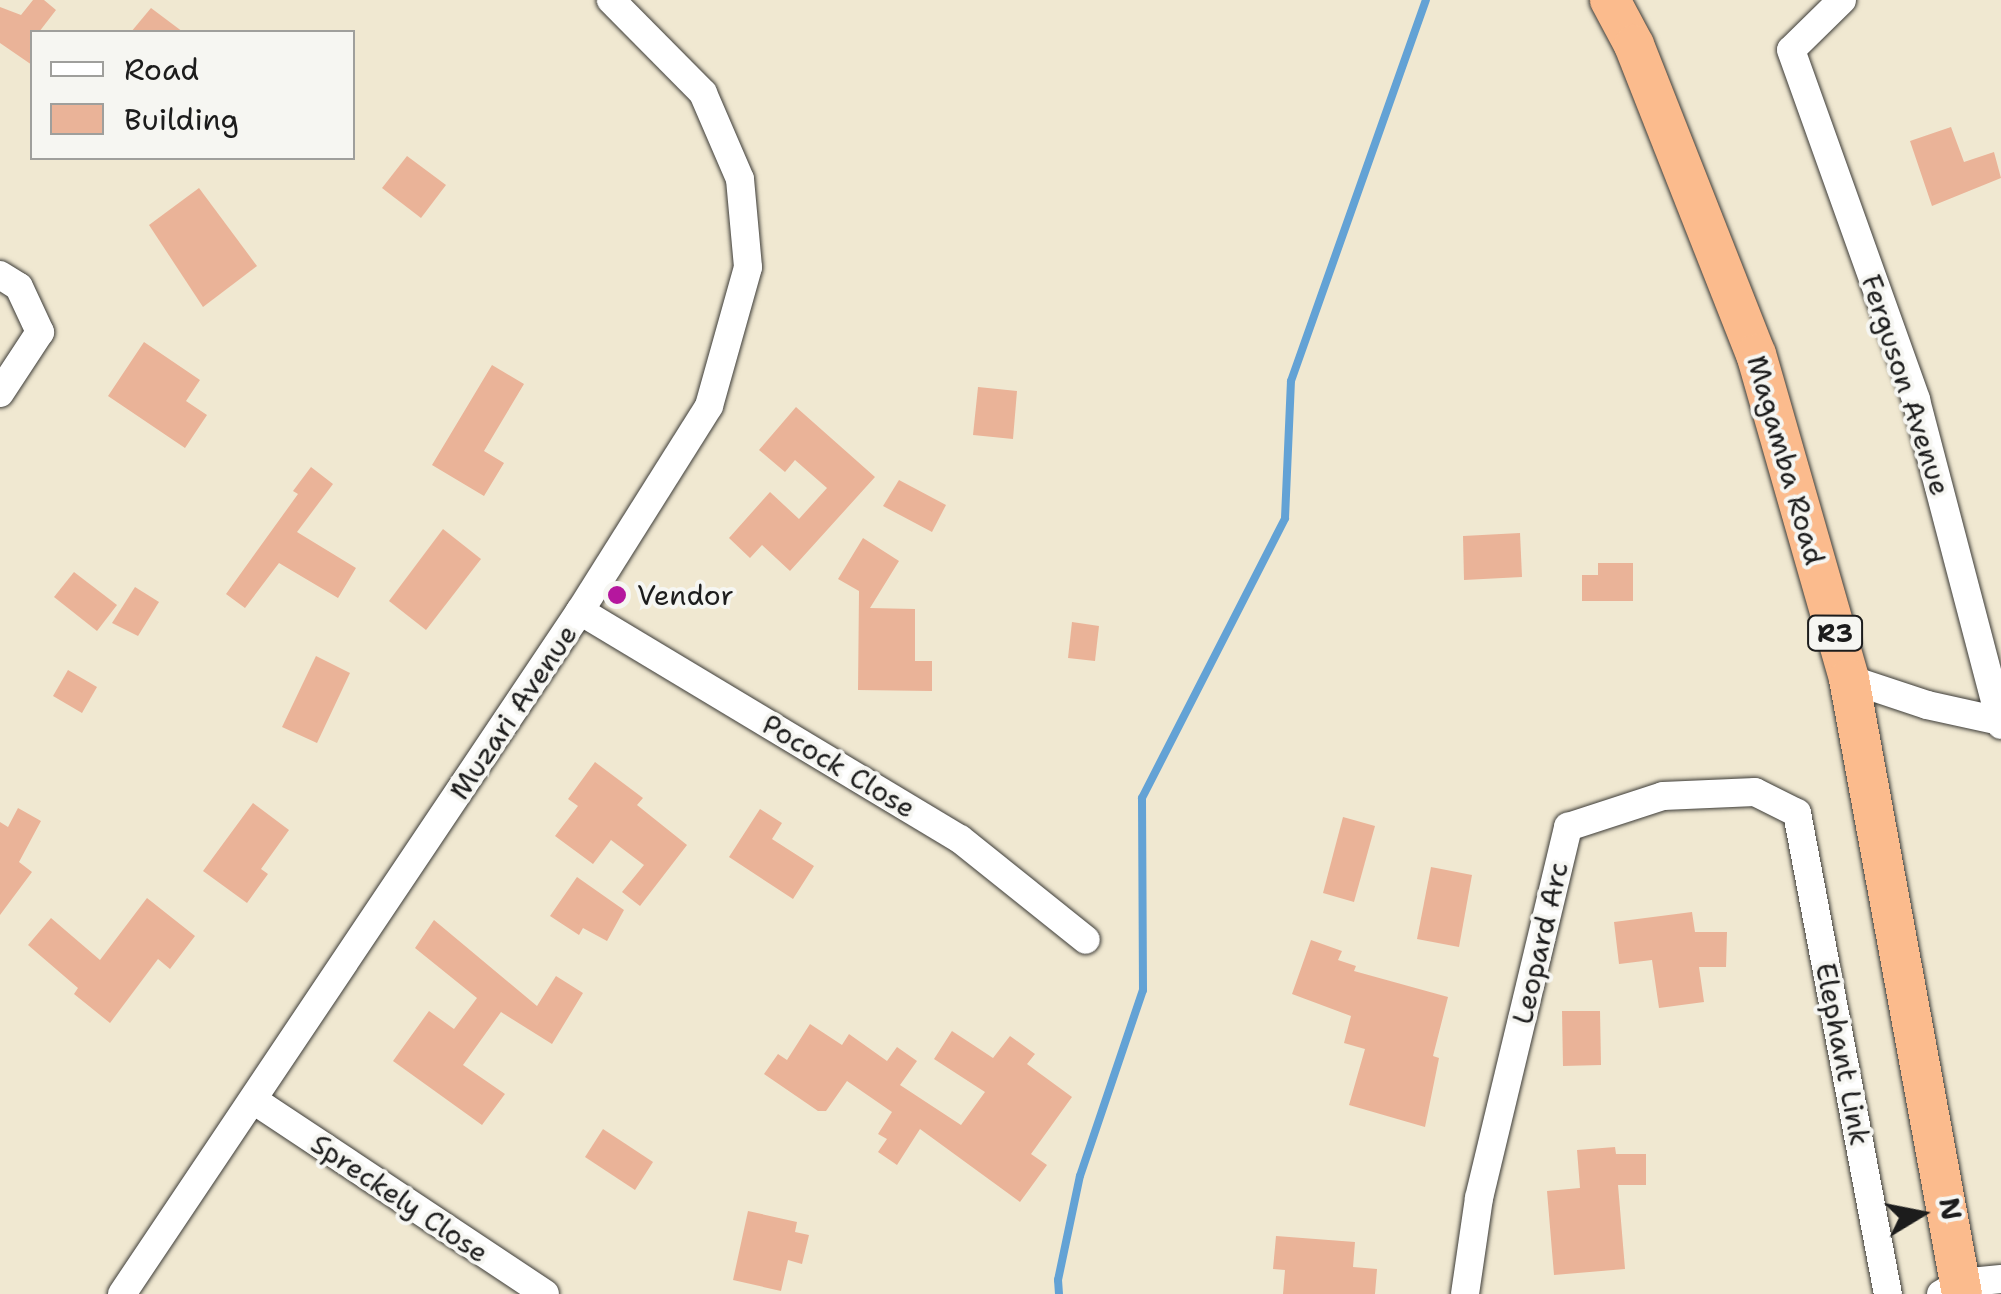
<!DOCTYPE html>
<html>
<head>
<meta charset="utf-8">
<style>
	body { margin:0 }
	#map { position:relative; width:2001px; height:1294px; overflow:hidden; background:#f0e8d1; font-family:"Shantell Sans",sans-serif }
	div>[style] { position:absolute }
	.stream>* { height:8px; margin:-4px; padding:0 4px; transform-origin:4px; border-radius:4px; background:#63a2d5 }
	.building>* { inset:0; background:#eab398 }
	.roads { filter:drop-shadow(0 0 2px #3c3b37) drop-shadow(0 0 2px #3c3b37) }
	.minor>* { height:28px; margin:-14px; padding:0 14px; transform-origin:14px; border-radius:14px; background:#fff }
	.highway>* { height:40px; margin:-20px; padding:0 20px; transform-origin:20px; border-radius:20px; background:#fbbb8d }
	.dots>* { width:28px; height:28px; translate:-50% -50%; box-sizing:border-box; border:5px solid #f6f6f2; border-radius:50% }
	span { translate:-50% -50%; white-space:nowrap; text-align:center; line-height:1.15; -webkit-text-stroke:8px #f6f6f2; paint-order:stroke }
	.shield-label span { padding:2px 8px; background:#f6f6f2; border:2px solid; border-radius:8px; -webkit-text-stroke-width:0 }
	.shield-label { font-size:25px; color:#1c1c1c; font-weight:700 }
	.street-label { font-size:28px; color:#1c1c1c }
	.poi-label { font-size:28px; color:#1c1c1c }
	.left { translate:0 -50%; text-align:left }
	.legend { position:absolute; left:30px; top:30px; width:325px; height:130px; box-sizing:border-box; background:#f6f6f2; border:2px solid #9f9f9c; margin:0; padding:12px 18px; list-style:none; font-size:30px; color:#1c1c1c }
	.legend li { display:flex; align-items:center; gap:20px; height:50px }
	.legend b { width:50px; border:2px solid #9f9f9c }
	.north { position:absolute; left:1871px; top:1164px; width:100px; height:100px; -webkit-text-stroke:8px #f6f6f2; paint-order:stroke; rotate:80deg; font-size:28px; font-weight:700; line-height:40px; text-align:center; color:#1c1c1c }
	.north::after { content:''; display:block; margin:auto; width:35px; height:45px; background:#1c1c1c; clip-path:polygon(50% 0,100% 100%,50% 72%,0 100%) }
</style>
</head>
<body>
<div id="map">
	<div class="stream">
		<div style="left:1059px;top:1294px;width:14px;rotate:-94deg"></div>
		<div style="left:1058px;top:1280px;width:106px;rotate:-78.1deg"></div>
		<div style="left:1080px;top:1176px;width:196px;rotate:-71.3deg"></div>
		<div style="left:1143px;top:990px;width:192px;rotate:-90.3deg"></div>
		<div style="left:1142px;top:798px;width:314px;rotate:-62.9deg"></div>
		<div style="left:1285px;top:518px;width:137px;rotate:-87.5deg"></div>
		<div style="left:1291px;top:381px;width:404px;rotate:-70.5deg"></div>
	</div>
	<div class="building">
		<div style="clip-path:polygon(33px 0,44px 0,56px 10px,39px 32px,32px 32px,32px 65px,0 43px,0 7px,21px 15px)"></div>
		<div style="clip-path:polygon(151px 8px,183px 32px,131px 32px)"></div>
		<div style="clip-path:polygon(1951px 127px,1964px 162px,1994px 152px,2001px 178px,1932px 206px,1910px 141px)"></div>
		<div style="clip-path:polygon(407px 156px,446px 185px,421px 218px,382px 188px)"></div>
		<div style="clip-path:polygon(199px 188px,257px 266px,203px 307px,149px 225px)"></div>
		<div style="clip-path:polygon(144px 342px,200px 380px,186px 401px,207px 415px,185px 448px,108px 396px)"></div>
		<div style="clip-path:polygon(492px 365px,524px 384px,484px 451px,504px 463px,484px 496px,432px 465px)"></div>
		<div style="clip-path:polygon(978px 387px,1017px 391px,1013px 439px,973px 435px)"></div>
		<div style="clip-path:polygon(796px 407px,875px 477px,790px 571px,762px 545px,750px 558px,729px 538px,770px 492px,799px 519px,827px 488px,795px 460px,785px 472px,759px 450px)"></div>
		<div style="clip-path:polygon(311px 467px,333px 484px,297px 532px,356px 568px,338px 598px,279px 563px,245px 608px,226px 594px,298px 494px,293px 491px)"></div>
		<div style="clip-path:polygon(899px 480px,946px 505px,932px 532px,883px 506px)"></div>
		<div style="clip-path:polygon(443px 529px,481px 559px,426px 630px,389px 601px)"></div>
		<div style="clip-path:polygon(1520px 533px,1522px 577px,1464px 580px,1463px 536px)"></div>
		<div style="clip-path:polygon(863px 538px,899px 561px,870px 608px,915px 609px,915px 661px,932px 661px,932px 691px,858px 690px,859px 591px,838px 579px)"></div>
		<div style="clip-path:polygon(1598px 563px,1633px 563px,1633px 601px,1582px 601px,1582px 575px,1598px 575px)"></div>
		<div style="clip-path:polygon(74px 572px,117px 605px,97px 631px,54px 597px)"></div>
		<div style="clip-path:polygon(135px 587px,159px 602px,138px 636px,112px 623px)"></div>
		<div style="clip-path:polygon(1072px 622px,1099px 626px,1095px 661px,1068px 658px)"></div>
		<div style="clip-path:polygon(316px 656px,350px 673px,317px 743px,282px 727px)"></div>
		<div style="clip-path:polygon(68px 670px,97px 687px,82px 713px,53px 696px)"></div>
		<div style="clip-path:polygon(595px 762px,643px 798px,637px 805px,687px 845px,640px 906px,622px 892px,644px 865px,611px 840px,593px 864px,555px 836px,578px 806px,568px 799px)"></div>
		<div style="clip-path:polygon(253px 803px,289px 830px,261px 869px,268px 874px,247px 903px,203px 871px)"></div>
		<div style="clip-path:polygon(18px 808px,41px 821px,19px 862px,32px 872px,0 915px,0 822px,8px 827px)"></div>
		<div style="clip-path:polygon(760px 809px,782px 823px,772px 839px,814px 866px,793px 899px,729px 857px)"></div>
		<div style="clip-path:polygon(1343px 817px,1375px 826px,1354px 902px,1323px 893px)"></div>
		<div style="clip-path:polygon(1431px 867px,1472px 875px,1459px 947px,1417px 939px)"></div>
		<div style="clip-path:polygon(577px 877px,624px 910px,607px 941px,583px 928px,579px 935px,550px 916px)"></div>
		<div style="clip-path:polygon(147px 898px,195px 936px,170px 969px,158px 959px,110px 1023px,74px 994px,78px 988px,28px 945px,51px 918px,100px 960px)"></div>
		<div style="clip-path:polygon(1692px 912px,1695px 932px,1727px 932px,1726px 967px,1699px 967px,1704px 1002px,1659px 1008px,1652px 960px,1619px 964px,1614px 922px)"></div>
		<div style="clip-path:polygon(434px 920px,537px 1006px,556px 976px,583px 993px,552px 1044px,501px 1012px,463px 1065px,505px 1094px,482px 1125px,393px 1061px,429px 1011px,454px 1029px,477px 998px,415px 948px)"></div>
		<div style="clip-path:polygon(1311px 940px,1342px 951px,1338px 960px,1356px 966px,1354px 971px,1448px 997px,1433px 1056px,1439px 1058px,1425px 1127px,1349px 1105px,1365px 1049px,1344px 1043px,1351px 1016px,1292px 994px)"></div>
		<div style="clip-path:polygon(1562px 1011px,1600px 1011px,1601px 1065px,1563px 1066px)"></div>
		<div style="clip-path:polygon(810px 1024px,842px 1045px,849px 1034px,887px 1061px,897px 1047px,917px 1061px,900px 1085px,961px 1125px,985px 1092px,934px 1059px,952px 1031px,993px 1058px,1010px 1036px,1035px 1054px,1027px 1064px,1072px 1097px,1031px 1154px,1047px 1165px,1020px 1202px,920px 1129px,897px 1165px,878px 1152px,887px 1139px,878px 1134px,892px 1112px,847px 1081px,826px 1111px,818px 1111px,764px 1074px,778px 1054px,787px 1060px)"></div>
		<div style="clip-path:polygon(603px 1129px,653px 1162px,635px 1190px,585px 1157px)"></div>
		<div style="clip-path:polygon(1615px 1147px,1616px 1154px,1646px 1154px,1646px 1185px,1618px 1185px,1625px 1269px,1554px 1275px,1547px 1191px,1580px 1188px,1577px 1150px)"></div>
		<div style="clip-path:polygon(748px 1211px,797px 1222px,795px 1232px,809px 1235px,802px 1264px,788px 1260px,781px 1291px,733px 1280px)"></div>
		<div style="clip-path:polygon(1276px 1236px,1355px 1242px,1353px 1267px,1377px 1269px,1375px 1294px,1283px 1294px,1285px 1270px,1273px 1269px)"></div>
	</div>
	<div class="roads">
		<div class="minor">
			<div style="left:1842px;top:0;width:71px;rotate:135.6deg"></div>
			<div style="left:1791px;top:50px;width:372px;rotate:70.3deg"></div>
			<div style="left:1916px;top:400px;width:336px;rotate:75.3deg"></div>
			<div style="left:0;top:275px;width:22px;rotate:32deg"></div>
			<div style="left:19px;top:287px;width:50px;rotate:65deg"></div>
			<div style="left:40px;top:332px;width:73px;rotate:123.3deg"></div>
			<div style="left:580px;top:611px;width:443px;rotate:31deg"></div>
			<div style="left:960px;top:839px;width:161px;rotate:38.7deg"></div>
			<div style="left:1849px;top:679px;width:82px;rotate:18.4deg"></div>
			<div style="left:1927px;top:705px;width:75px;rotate:12.4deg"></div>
			<div style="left:255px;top:1101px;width:348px;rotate:33.6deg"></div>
			<div style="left:122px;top:1294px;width:822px;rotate:-56.16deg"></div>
			<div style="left:580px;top:611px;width:242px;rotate:-57.8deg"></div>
			<div style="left:709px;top:406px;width:144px;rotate:-74.3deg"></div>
			<div style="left:748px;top:267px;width:88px;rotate:-95.2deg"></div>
			<div style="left:740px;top:179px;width:94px;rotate:-113.3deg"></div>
			<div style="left:703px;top:93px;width:131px;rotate:-134.7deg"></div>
			<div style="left:1465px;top:1294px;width:97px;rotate:-81.7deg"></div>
			<div style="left:1479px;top:1198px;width:382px;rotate:-76.5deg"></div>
			<div style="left:1568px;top:827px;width:100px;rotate:-18.1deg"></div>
			<div style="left:1663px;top:796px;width:92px;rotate:-2.5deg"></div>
			<div style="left:1755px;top:792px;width:47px;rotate:26.6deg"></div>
			<div style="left:1797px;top:813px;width:490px;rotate:79.3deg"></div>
			<div style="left:1941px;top:1294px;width:22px;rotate:-30deg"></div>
			<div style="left:1960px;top:1283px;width:41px;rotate:-5.6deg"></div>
		</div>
		<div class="highway">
			<div style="left:1610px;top:0;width:51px;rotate:61.9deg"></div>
			<div style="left:1634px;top:45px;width:332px;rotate:68.5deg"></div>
			<div style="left:1756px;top:354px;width:338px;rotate:74deg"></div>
			<div style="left:1849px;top:679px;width:625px;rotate:79.59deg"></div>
		</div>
	</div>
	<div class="dots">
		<div style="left:617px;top:595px;background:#b5179e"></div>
	</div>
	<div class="shield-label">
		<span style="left:1835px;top:633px">R3</span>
	</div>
	<div class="street-label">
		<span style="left:1906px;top:385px;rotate:72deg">Ferguson Avenue</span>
		<span style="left:1786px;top:460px;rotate:74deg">Magamba Road</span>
		<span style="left:513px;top:712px;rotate:-56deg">Muzari Avenue</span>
		<span style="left:839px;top:766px;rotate:31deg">Pocock Close</span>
		<span style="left:1540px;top:943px;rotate:-77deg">Leopard Arc</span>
		<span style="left:1843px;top:1054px;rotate:79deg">Elephant Link</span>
		<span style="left:400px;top:1198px;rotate:34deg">Spreckely Close</span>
	</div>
	<div class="poi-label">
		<span class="left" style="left:637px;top:595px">Vendor</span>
	</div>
	<ul class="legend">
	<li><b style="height:12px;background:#fff"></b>Road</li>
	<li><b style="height:28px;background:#eab398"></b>Building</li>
	</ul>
	<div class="north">N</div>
</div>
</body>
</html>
